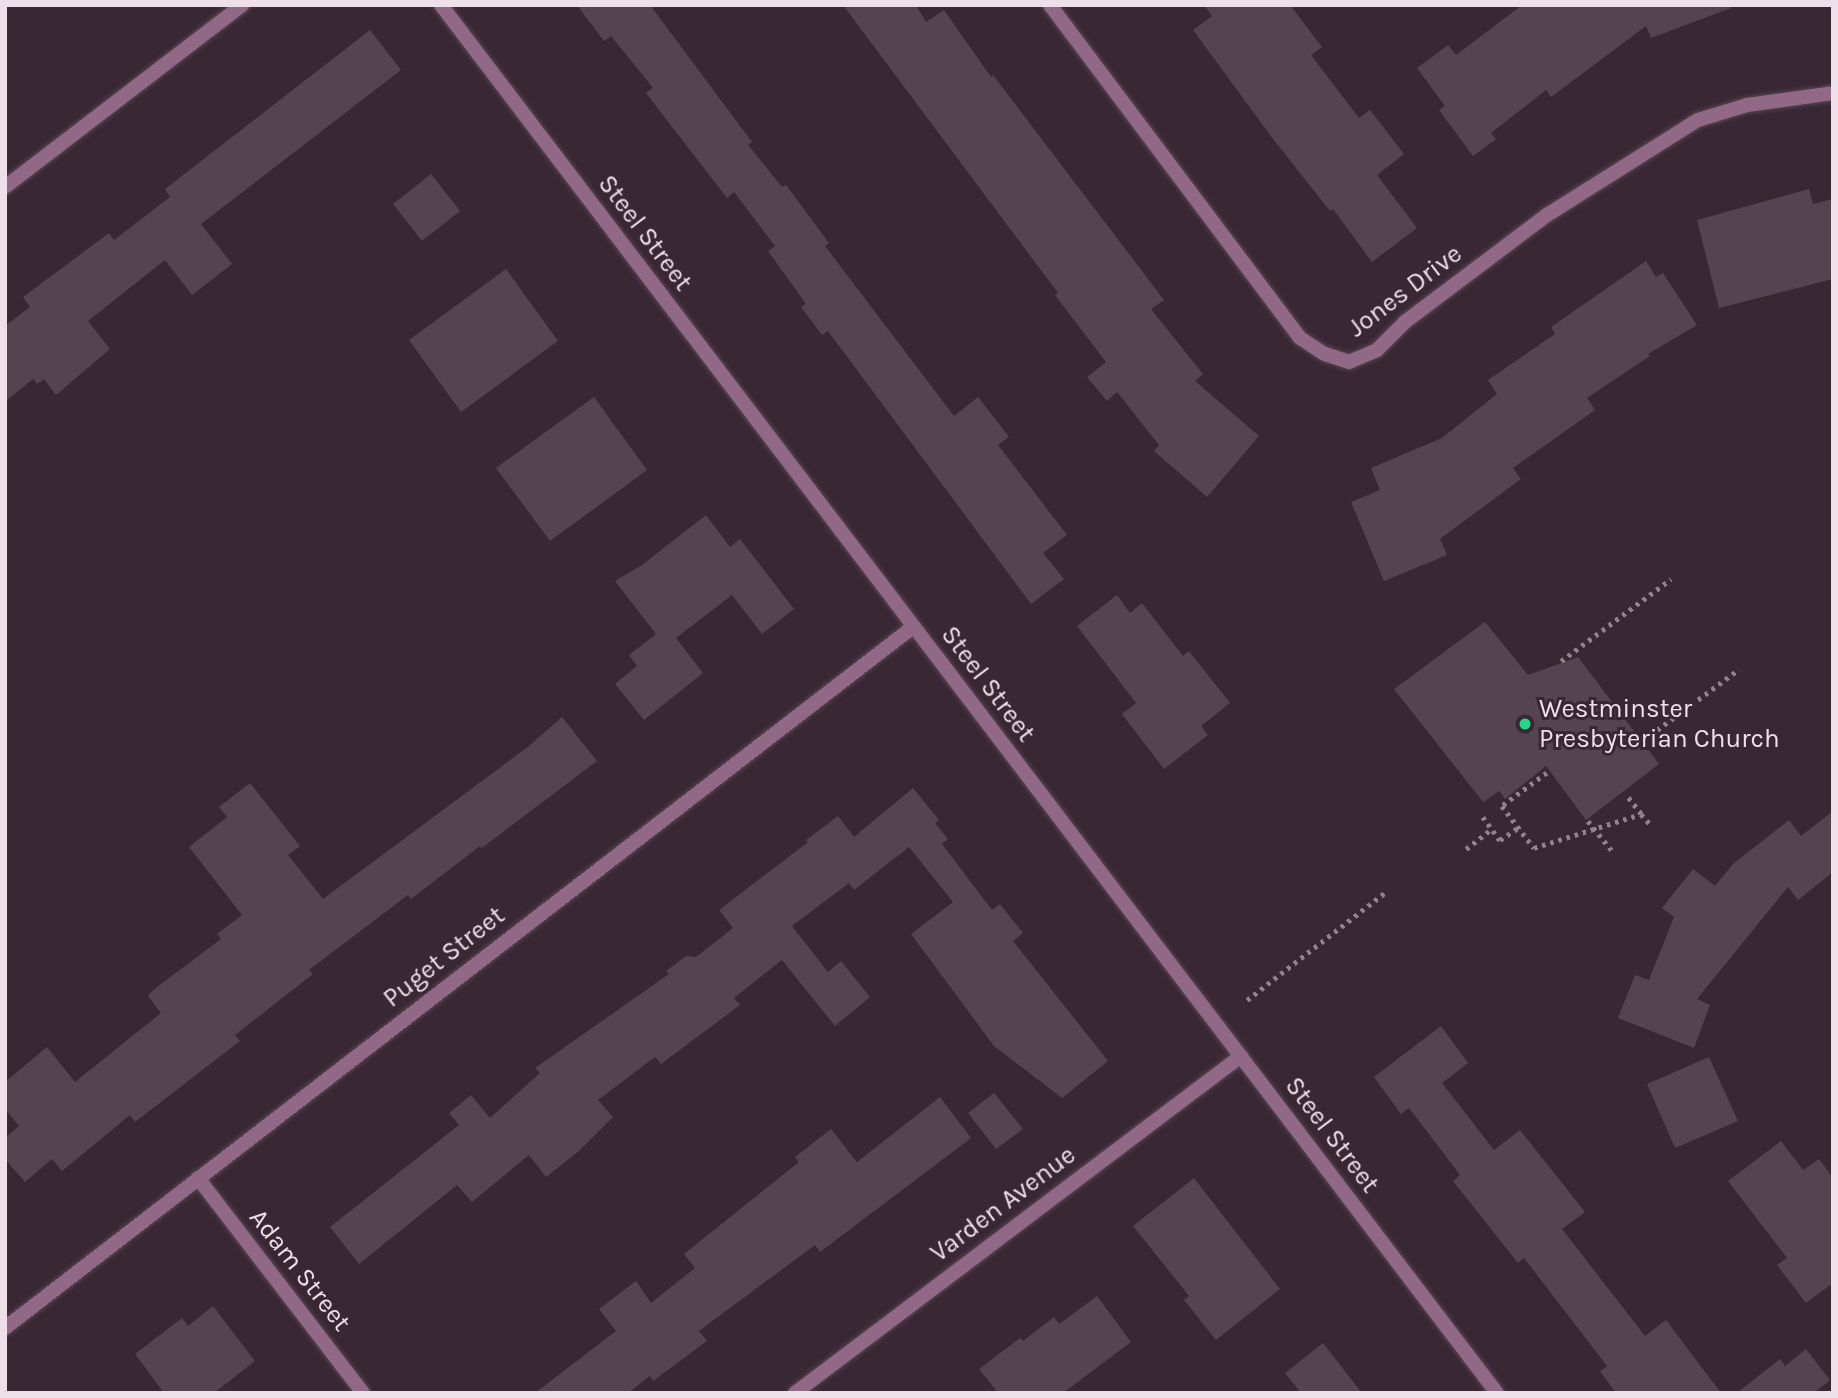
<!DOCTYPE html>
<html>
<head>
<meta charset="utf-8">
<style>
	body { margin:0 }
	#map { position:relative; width:1838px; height:1398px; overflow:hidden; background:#392734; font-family:Karla,sans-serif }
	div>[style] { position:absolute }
	.building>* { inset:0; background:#564351 }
	.path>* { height:4.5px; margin-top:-2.25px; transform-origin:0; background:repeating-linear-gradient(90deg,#91828d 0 3.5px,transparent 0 8.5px) }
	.roads { filter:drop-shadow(0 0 2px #564551) drop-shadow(0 0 2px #564551) }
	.minor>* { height:14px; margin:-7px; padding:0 7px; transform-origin:7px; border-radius:7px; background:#916986 }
	.tertiary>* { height:14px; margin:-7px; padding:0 7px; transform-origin:7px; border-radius:7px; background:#916986 }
	.dots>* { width:19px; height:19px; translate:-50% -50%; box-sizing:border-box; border:4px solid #392734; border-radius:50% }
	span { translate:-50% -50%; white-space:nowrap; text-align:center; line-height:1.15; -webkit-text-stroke:6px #392734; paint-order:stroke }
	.street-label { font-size:26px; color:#ede0e9 }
	.poi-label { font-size:26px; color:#ede0e9 }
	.left { translate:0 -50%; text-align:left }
	.frame { position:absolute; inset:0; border:7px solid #ede0e9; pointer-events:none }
</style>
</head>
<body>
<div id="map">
	<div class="building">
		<div style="clip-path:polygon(577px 5px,650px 5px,752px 142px,748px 145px,782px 187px,786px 185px,829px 243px,825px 246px,954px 416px,978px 397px,1009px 437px,998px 445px,1067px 535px,1043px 553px,1064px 579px,1031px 604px,828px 331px,822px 335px,801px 307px,806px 304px,768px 251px,775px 246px,734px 192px,727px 198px,646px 93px,653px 88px,611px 36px,604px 41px)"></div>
		<div style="clip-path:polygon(843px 5px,916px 5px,926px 22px,944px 10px,991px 77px,993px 75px,1164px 300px,1151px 309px,1203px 374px,1195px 381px,1259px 436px,1207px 497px,1154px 451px,1159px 445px,1117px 392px,1107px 401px,1087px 377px,1106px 362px,1055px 295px,1058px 293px)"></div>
		<div style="clip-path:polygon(1204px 5px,1290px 5px,1322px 47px,1311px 55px,1359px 118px,1370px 110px,1404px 154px,1377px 175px,1417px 228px,1372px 262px,1333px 209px,1330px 211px,1270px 135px,1193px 30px,1212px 16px)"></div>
		<div style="clip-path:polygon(1522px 5px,1730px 5px,1731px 8px,1651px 38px,1646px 26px,1551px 97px,1546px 90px,1491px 133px,1496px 139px,1473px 156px,1439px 110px,1445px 106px,1417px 68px,1448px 45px,1456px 55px)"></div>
		<div style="clip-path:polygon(370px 30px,401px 70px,201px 224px,232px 264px,192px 295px,165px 260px,88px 321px,110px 349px,56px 395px,44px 379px,37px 384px,33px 379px,5px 402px,5px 326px,30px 307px,23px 297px,109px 233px,114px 240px,170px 197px,165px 189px)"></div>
		<div style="clip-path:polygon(431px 174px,460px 211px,422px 241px,393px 204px)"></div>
		<div style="clip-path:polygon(1809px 189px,1813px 204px,1833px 199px,1833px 279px,1719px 308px,1697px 220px)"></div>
		<div style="clip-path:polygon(1646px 261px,1656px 277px,1663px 273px,1697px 325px,1648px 354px,1650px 356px,1587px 398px,1595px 410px,1513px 468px,1521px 479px,1440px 539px,1447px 555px,1384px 581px,1351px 502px,1380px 490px,1371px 468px,1442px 438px,1497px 394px,1488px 380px,1555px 334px,1551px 327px)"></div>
		<div style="clip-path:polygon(506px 269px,558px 341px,461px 412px,409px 340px)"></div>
		<div style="clip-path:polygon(594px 397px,647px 470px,550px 541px,496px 468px)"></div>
		<div style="clip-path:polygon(706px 515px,730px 547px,740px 539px,794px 609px,762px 634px,732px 595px,676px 638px,703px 673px,644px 720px,615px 684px,637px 666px,629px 655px,656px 634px,615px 581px,642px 565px)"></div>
		<div style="clip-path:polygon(1117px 595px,1130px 613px,1142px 603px,1183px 656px,1189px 651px,1230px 703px,1201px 726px,1208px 735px,1164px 769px,1122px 714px,1136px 703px,1077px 626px)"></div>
		<div style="clip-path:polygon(1485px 622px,1528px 675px,1578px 657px,1659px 764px,1586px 820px,1546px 766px,1505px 799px,1499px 791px,1483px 802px,1394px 689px)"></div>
		<div style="clip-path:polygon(562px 717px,597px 761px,482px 848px,480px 846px,411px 899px,408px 895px,309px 970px,313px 974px,235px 1035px,240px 1041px,135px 1122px,130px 1115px,62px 1171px,52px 1159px,25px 1182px,5px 1159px,5px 1138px,19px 1126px,5px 1109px,5px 1082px,47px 1047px,75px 1082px,161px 1013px,148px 996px,153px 990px,221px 939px,217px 934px,242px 915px,189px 847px,227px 817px,219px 807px,250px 783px,300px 846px,288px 855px,323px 899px,529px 746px)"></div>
		<div style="clip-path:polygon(913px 788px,939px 820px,935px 823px,948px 839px,942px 844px,992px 910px,1000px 904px,1023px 933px,1013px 941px,1108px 1061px,1062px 1098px,994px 1046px,911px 934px,953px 902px,909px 847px,854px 890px,849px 883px,792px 926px,828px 972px,841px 961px,870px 997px,835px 1026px,782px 960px,734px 998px,740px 1005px,661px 1064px,655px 1057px,598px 1100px,613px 1117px,579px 1151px,546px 1177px,529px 1155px,472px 1202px,457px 1185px,359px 1264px,330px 1227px,459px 1125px,449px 1113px,471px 1095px,490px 1118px,540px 1073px,535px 1068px,669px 974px,666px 971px,686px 956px,696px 957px,733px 928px,719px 910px,808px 842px,806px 840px,838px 816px,854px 837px)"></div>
		<div style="clip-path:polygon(1833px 811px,1833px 872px,1798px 900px,1788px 887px,1697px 999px,1710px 1005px,1694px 1048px,1618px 1018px,1635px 975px,1649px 980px,1674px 917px,1662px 908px,1693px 869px,1715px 886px,1733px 864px,1789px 820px,1801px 836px)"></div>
		<div style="clip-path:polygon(1441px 1026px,1468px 1063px,1442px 1083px,1494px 1150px,1520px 1130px,1585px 1212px,1562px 1229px,1645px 1336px,1666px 1320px,1721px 1393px,1616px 1393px,1600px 1371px,1607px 1366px,1524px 1258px,1518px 1263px,1453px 1181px,1460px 1175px,1409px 1108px,1401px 1114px,1374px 1077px)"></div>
		<div style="clip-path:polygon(1709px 1057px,1738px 1121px,1675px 1148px,1647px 1084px)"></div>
		<div style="clip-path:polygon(994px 1093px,1023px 1129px,996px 1149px,968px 1113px)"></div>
		<div style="clip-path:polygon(940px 1097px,971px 1138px,820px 1252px,815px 1245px,699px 1331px,707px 1341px,653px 1381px,650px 1376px,628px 1393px,535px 1393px,616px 1331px,599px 1309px,636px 1281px,651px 1303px,695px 1268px,684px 1254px,799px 1162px,795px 1157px,831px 1129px,857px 1162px)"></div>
		<div style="clip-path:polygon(1781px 1141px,1803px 1170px,1819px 1159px,1833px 1178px,1833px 1283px,1806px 1303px,1777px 1265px,1787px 1258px,1728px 1181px)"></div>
		<div style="clip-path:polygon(1194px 1178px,1280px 1289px,1216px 1340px,1184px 1300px,1189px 1296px,1133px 1226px)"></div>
		<div style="clip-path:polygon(1097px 1296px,1131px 1342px,1063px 1393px,998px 1393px,979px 1369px,1020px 1338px,1023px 1341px,1054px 1317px,1059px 1324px)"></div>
		<div style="clip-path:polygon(213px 1306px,255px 1361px,214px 1393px,164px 1393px,135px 1354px,182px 1318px,188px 1326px)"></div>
		<div style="clip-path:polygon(1323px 1343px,1362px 1393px,1301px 1393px,1285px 1373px)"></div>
		<div style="clip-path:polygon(1806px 1349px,1830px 1380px,1814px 1393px,1737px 1393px,1780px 1359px,1785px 1366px)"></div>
	</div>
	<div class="path">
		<div style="left:1561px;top:661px;width:137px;rotate:-36.7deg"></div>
		<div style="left:1657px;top:730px;width:102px;rotate:-36.6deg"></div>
		<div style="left:1547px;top:773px;width:56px;rotate:143.7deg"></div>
		<div style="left:1502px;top:806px;width:53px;rotate:52.7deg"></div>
		<div style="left:1534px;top:848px;width:112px;rotate:-17.6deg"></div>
		<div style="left:1641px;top:814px;width:24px;rotate:-128deg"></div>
		<div style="left:1641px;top:814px;width:13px;rotate:48deg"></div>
		<div style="left:1483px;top:817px;width:29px;rotate:54deg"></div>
		<div style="left:1500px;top:840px;width:23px;rotate:-34deg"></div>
		<div style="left:1588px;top:821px;width:40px;rotate:51deg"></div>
		<div style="left:1466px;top:849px;width:33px;rotate:-38deg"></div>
		<div style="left:1247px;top:1000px;width:177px;rotate:-37.9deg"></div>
	</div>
	<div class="roads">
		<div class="minor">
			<div style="left:1050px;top:5px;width:416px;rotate:53.1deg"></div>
			<div style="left:1300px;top:338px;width:30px;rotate:33deg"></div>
			<div style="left:1325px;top:354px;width:25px;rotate:18deg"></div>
			<div style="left:1349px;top:362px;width:30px;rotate:-23deg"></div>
			<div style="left:1377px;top:350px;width:40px;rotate:-45deg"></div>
			<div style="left:1405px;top:322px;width:178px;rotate:-37deg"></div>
			<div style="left:1547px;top:215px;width:178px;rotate:-32.2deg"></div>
			<div style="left:1698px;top:120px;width:51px;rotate:-17deg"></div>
			<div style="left:1747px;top:105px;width:87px;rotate:-7.9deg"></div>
			<div style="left:5px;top:187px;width:299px;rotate:-37.5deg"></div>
			<div style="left:198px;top:1178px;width:271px;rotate:52.5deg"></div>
			<div style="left:5px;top:1328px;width:1147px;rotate:-37.67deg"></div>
			<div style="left:795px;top:1393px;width:559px;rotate:-37.07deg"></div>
		</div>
		<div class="tertiary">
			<div style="left:441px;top:5px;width:1744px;rotate:52.74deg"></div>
		</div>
	</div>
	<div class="dots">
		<div style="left:1525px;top:724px;background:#23d886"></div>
	</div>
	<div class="street-label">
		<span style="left:645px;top:233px;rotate:53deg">Steel Street</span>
		<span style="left:1405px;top:291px;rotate:-37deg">Jones Drive</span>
		<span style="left:988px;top:684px;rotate:53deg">Steel Street</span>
		<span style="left:444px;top:957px;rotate:-38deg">Puget Street</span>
		<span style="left:1332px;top:1135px;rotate:53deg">Steel Street</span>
		<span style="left:1003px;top:1204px;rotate:-37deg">Varden Avenue</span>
		<span style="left:300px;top:1270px;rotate:52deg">Adam Street</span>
	</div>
	<div class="poi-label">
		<span class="left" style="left:1539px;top:724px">Westminster<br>Presbyterian Church</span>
	</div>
	<div class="frame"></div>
</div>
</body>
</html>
